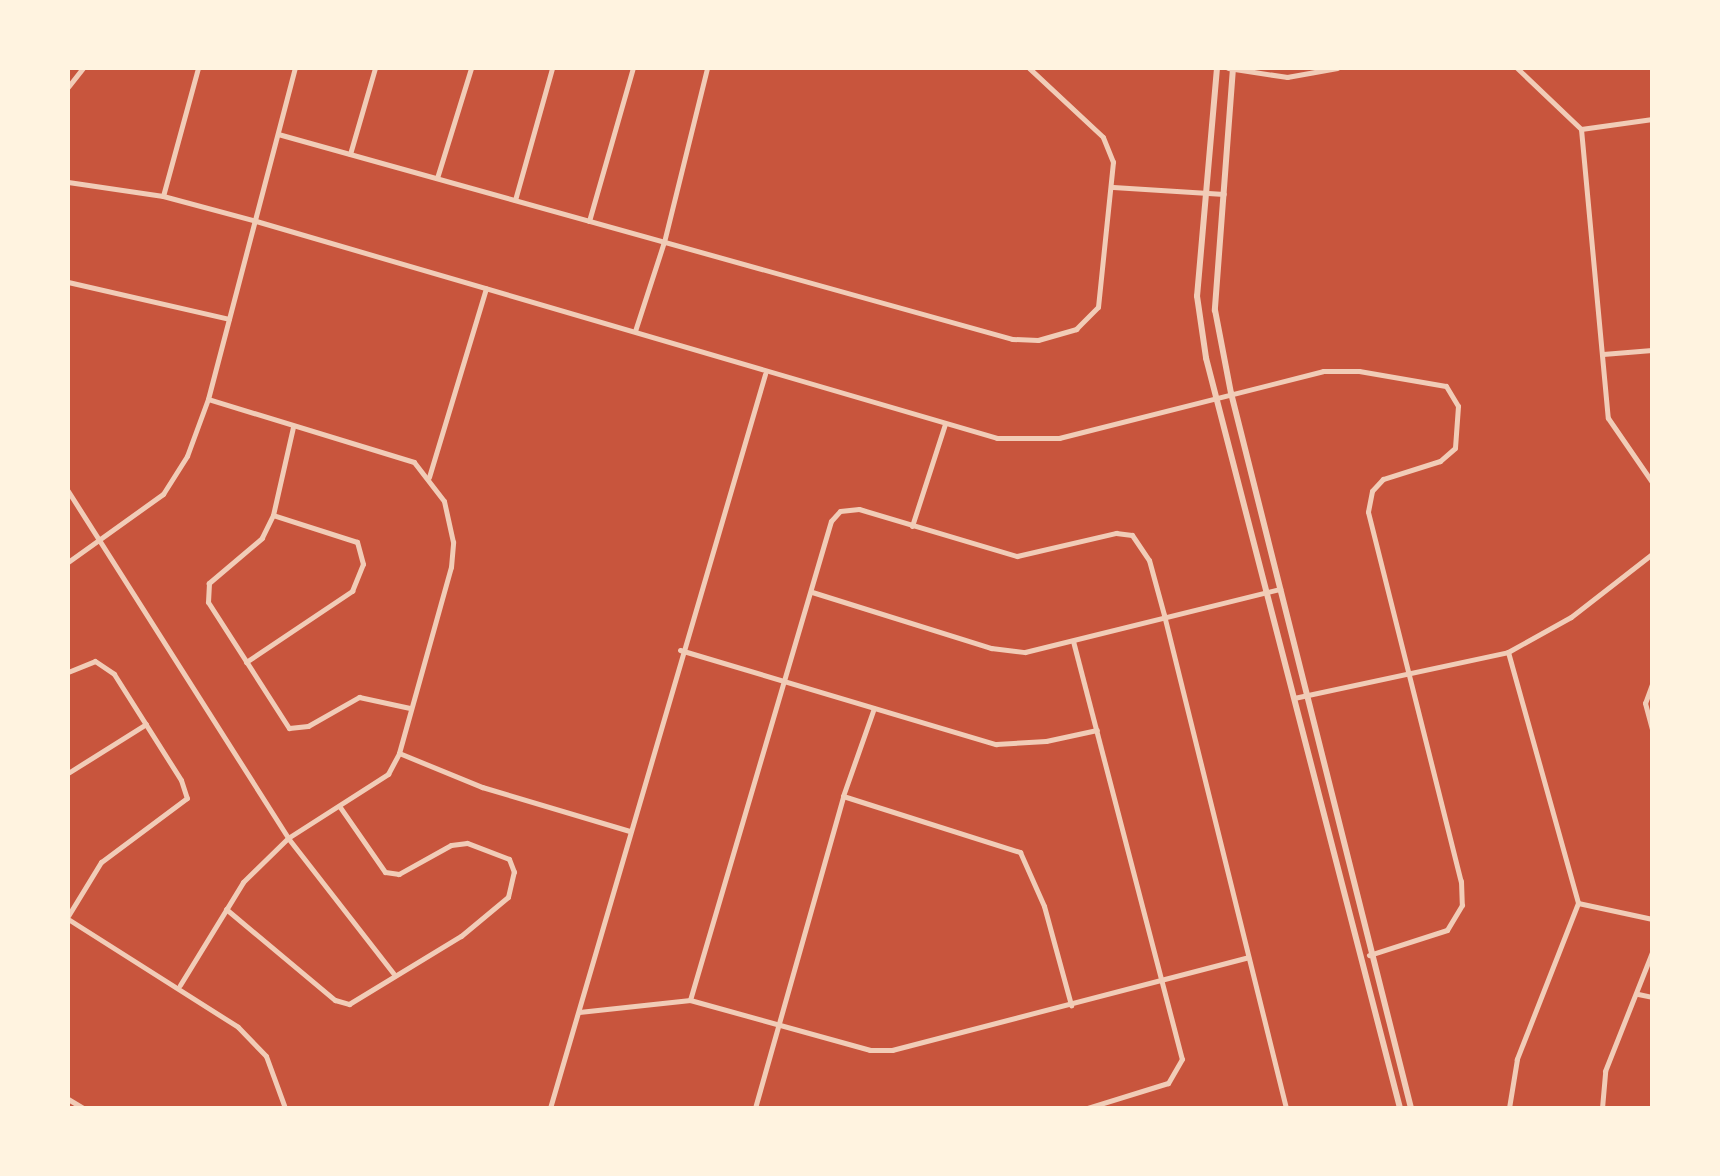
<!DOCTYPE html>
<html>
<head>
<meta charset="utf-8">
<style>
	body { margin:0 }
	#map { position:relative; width:1720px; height:1176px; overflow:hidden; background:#c8553d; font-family:"Titillium Web",sans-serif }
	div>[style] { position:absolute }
	.minor>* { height:5px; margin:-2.5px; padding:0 2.5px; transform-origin:2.5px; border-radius:2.5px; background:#f1ccb7 }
	.tertiary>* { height:6px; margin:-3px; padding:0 3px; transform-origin:3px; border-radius:3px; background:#f1ccb7 }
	span { translate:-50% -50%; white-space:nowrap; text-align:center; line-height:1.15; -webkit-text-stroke:8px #fff3e0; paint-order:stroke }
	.frame { position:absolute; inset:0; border:70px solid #fff3e0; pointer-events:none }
</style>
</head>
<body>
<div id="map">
	<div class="minor">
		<div style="left:1228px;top:68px;width:60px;rotate:8.7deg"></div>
		<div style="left:1287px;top:77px;width:51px;rotate:-10.2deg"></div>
		<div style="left:1517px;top:68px;width:88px;rotate:43.6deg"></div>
		<div style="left:68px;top:87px;width:24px;rotate:-52deg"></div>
		<div style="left:1581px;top:129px;width:290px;rotate:84.7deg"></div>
		<div style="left:1608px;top:418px;width:78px;rotate:55.5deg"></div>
		<div style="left:1581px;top:129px;width:72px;rotate:-8deg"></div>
		<div style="left:278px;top:134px;width:762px;rotate:15.6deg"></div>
		<div style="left:1012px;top:339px;width:26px;rotate:2deg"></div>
		<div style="left:1038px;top:340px;width:40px;rotate:-16deg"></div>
		<div style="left:1076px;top:329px;width:31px;rotate:-45deg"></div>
		<div style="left:1098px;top:307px;width:146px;rotate:-84.1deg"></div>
		<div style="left:1113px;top:162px;width:27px;rotate:-112deg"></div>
		<div style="left:1103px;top:137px;width:101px;rotate:-137deg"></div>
		<div style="left:350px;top:154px;width:90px;rotate:-73.8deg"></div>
		<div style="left:437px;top:178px;width:115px;rotate:-72.8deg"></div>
		<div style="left:68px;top:182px;width:96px;rotate:8.4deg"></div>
		<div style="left:163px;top:196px;width:96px;rotate:15deg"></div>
		<div style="left:256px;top:221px;width:772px;rotate:16.32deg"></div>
		<div style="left:997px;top:438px;width:62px"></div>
		<div style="left:1059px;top:438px;width:272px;rotate:-14.2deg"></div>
		<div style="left:1323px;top:371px;width:36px"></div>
		<div style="left:1359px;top:371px;width:88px;rotate:9.8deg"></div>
		<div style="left:1446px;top:386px;width:23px;rotate:59deg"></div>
		<div style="left:1458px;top:406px;width:42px;rotate:94.1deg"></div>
		<div style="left:1455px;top:448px;width:20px;rotate:139deg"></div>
		<div style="left:1440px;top:461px;width:60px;rotate:162.5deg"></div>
		<div style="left:1383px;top:479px;width:16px;rotate:133deg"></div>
		<div style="left:1372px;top:491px;width:21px;rotate:101deg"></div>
		<div style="left:1368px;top:512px;width:381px;rotate:75.9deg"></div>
		<div style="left:1461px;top:881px;width:24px;rotate:88deg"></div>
		<div style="left:1462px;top:905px;width:29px;rotate:121deg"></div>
		<div style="left:1447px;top:930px;width:82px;rotate:162.2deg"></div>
		<div style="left:1113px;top:187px;width:111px;rotate:3.6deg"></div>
		<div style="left:163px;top:196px;width:133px;rotate:-74.7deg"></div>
		<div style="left:515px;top:200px;width:137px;rotate:-74.3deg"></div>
		<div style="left:589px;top:221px;width:159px;rotate:-74deg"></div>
		<div style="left:68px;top:282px;width:165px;rotate:12.9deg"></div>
		<div style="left:635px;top:331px;width:94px;rotate:-72deg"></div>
		<div style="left:664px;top:242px;width:179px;rotate:-76.1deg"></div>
		<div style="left:1603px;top:354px;width:49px;rotate:-4.7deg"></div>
		<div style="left:293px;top:427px;width:90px;rotate:102.8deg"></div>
		<div style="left:273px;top:515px;width:25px;rotate:116deg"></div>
		<div style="left:262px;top:538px;width:70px;rotate:139.7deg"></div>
		<div style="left:209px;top:583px;width:19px;rotate:93deg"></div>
		<div style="left:208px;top:602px;width:150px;rotate:57.3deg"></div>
		<div style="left:289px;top:728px;width:19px;rotate:-6deg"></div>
		<div style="left:308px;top:726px;width:59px;rotate:-29.6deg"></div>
		<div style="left:359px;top:697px;width:52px;rotate:12.2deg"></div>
		<div style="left:429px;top:477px;width:197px;rotate:-73.2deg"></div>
		<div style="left:68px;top:491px;width:411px;rotate:57.6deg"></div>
		<div style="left:288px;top:838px;width:172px;rotate:52.1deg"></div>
		<div style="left:912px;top:526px;width:107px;rotate:-72.1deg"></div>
		<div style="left:68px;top:562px;width:117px;rotate:-35.6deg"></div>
		<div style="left:163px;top:494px;width:45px;rotate:-57.7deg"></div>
		<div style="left:187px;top:456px;width:61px;rotate:-69.8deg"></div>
		<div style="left:208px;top:399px;width:342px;rotate:-75.3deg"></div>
		<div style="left:812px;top:592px;width:188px;rotate:17.4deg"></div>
		<div style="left:991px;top:648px;width:34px;rotate:7deg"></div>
		<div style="left:1025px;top:652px;width:263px;rotate:-13.9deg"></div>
		<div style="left:1073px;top:641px;width:432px;rotate:75.4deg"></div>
		<div style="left:1182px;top:1059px;width:28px;rotate:120deg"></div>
		<div style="left:1168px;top:1083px;width:85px;rotate:162.8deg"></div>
		<div style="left:680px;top:650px;width:330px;rotate:16.6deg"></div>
		<div style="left:996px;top:744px;width:50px;rotate:-3.4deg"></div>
		<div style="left:1046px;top:741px;width:52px;rotate:-12.2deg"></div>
		<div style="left:1508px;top:652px;width:261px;rotate:74.4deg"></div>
		<div style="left:1578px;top:903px;width:168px;rotate:111.4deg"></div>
		<div style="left:1517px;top:1059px;width:50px;rotate:99.3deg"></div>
		<div style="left:246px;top:662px;width:128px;rotate:-33.8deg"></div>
		<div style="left:352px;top:591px;width:29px;rotate:-68deg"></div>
		<div style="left:363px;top:564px;width:23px;rotate:-105deg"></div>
		<div style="left:357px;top:542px;width:88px;rotate:-162.2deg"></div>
		<div style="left:68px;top:672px;width:29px;rotate:-22deg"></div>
		<div style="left:95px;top:661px;width:23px;rotate:34deg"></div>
		<div style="left:114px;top:674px;width:125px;rotate:57.7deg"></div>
		<div style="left:181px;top:780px;width:19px;rotate:72deg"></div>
		<div style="left:187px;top:798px;width:107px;rotate:143.3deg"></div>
		<div style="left:101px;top:862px;width:63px;rotate:121.4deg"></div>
		<div style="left:1652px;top:684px;width:20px;rotate:110deg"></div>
		<div style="left:1645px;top:703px;width:28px;rotate:75deg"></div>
		<div style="left:1294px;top:698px;width:219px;rotate:-12.1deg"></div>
		<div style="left:1508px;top:652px;width:72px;rotate:-29.1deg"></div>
		<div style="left:1571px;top:617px;width:103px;rotate:-37.9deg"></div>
		<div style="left:399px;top:753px;width:90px;rotate:22.3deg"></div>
		<div style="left:482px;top:787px;width:154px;rotate:16.6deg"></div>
		<div style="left:68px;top:773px;width:92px;rotate:-32.1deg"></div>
		<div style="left:843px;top:796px;width:186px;rotate:17.6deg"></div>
		<div style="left:1020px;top:852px;width:59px;rotate:66deg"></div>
		<div style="left:1044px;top:906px;width:103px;rotate:74.7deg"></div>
		<div style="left:1578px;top:903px;width:76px;rotate:12.2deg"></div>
		<div style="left:226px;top:909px;width:142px;rotate:39.9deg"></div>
		<div style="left:335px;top:1000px;width:15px;rotate:16deg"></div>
		<div style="left:349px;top:1004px;width:131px;rotate:-31.3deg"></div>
		<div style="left:461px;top:936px;width:61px;rotate:-39.7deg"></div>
		<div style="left:508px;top:897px;width:26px;rotate:-77deg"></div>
		<div style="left:514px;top:872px;width:14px;rotate:-111deg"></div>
		<div style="left:509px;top:859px;width:45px;rotate:-159.1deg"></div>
		<div style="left:467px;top:843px;width:16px;rotate:173deg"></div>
		<div style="left:451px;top:845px;width:60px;rotate:150.9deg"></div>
		<div style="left:399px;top:874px;width:14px;rotate:-172deg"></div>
		<div style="left:385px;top:872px;width:79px;rotate:-124.7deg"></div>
		<div style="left:68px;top:919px;width:201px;rotate:32.4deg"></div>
		<div style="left:238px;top:1027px;width:40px;rotate:46deg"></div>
		<div style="left:266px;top:1056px;width:55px;rotate:69.9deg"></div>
		<div style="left:180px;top:985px;width:121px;rotate:-58.5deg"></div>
		<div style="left:243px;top:882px;width:63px;rotate:-44.4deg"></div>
		<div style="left:288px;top:838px;width:119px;rotate:-32.6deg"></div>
		<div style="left:388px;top:774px;width:24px;rotate:-62deg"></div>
		<div style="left:399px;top:753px;width:193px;rotate:-74.4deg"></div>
		<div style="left:451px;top:567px;width:25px;rotate:-85deg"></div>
		<div style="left:453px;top:542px;width:42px;rotate:-102.4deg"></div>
		<div style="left:444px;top:501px;width:49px;rotate:-127.6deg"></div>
		<div style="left:414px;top:462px;width:215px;rotate:-163deg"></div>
		<div style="left:1638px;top:994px;width:14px;rotate:12deg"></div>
		<div style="left:690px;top:1000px;width:499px;rotate:-73.6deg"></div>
		<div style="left:831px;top:521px;width:13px;rotate:-48deg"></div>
		<div style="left:840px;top:511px;width:19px;rotate:-6deg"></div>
		<div style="left:859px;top:509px;width:165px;rotate:16.6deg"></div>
		<div style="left:1017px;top:556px;width:102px;rotate:-13.1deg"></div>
		<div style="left:1116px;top:533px;width:16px;rotate:7deg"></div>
		<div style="left:1132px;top:535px;width:30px;rotate:56deg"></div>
		<div style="left:1149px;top:560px;width:57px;rotate:74.7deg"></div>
		<div style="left:1164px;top:615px;width:508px;rotate:76.1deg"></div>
		<div style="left:579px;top:1012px;width:112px;rotate:-6.2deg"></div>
		<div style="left:690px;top:1000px;width:187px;rotate:15.5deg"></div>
		<div style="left:870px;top:1050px;width:22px"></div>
		<div style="left:892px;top:1050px;width:368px;rotate:-14.6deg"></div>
		<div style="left:68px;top:1099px;width:17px;rotate:31deg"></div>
		<div style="left:550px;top:1108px;width:765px;rotate:-73.67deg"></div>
		<div style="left:755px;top:1108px;width:324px;rotate:-74.2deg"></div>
		<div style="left:843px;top:796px;width:93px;rotate:-70.6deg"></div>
		<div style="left:1602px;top:1108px;width:37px;rotate:-85deg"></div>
		<div style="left:1605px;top:1071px;width:128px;rotate:-68.4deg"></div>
	</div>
	<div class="tertiary">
		<div style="left:1217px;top:68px;width:229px;rotate:95deg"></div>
		<div style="left:1197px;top:296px;width:63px;rotate:81.7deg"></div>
		<div style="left:1206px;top:358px;width:775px;rotate:75.5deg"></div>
		<div style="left:1233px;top:68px;width:243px;rotate:94.3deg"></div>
		<div style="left:1215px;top:310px;width:85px;rotate:79.1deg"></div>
		<div style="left:1231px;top:393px;width:737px;rotate:75.87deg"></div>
	</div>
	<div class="frame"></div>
</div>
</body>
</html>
